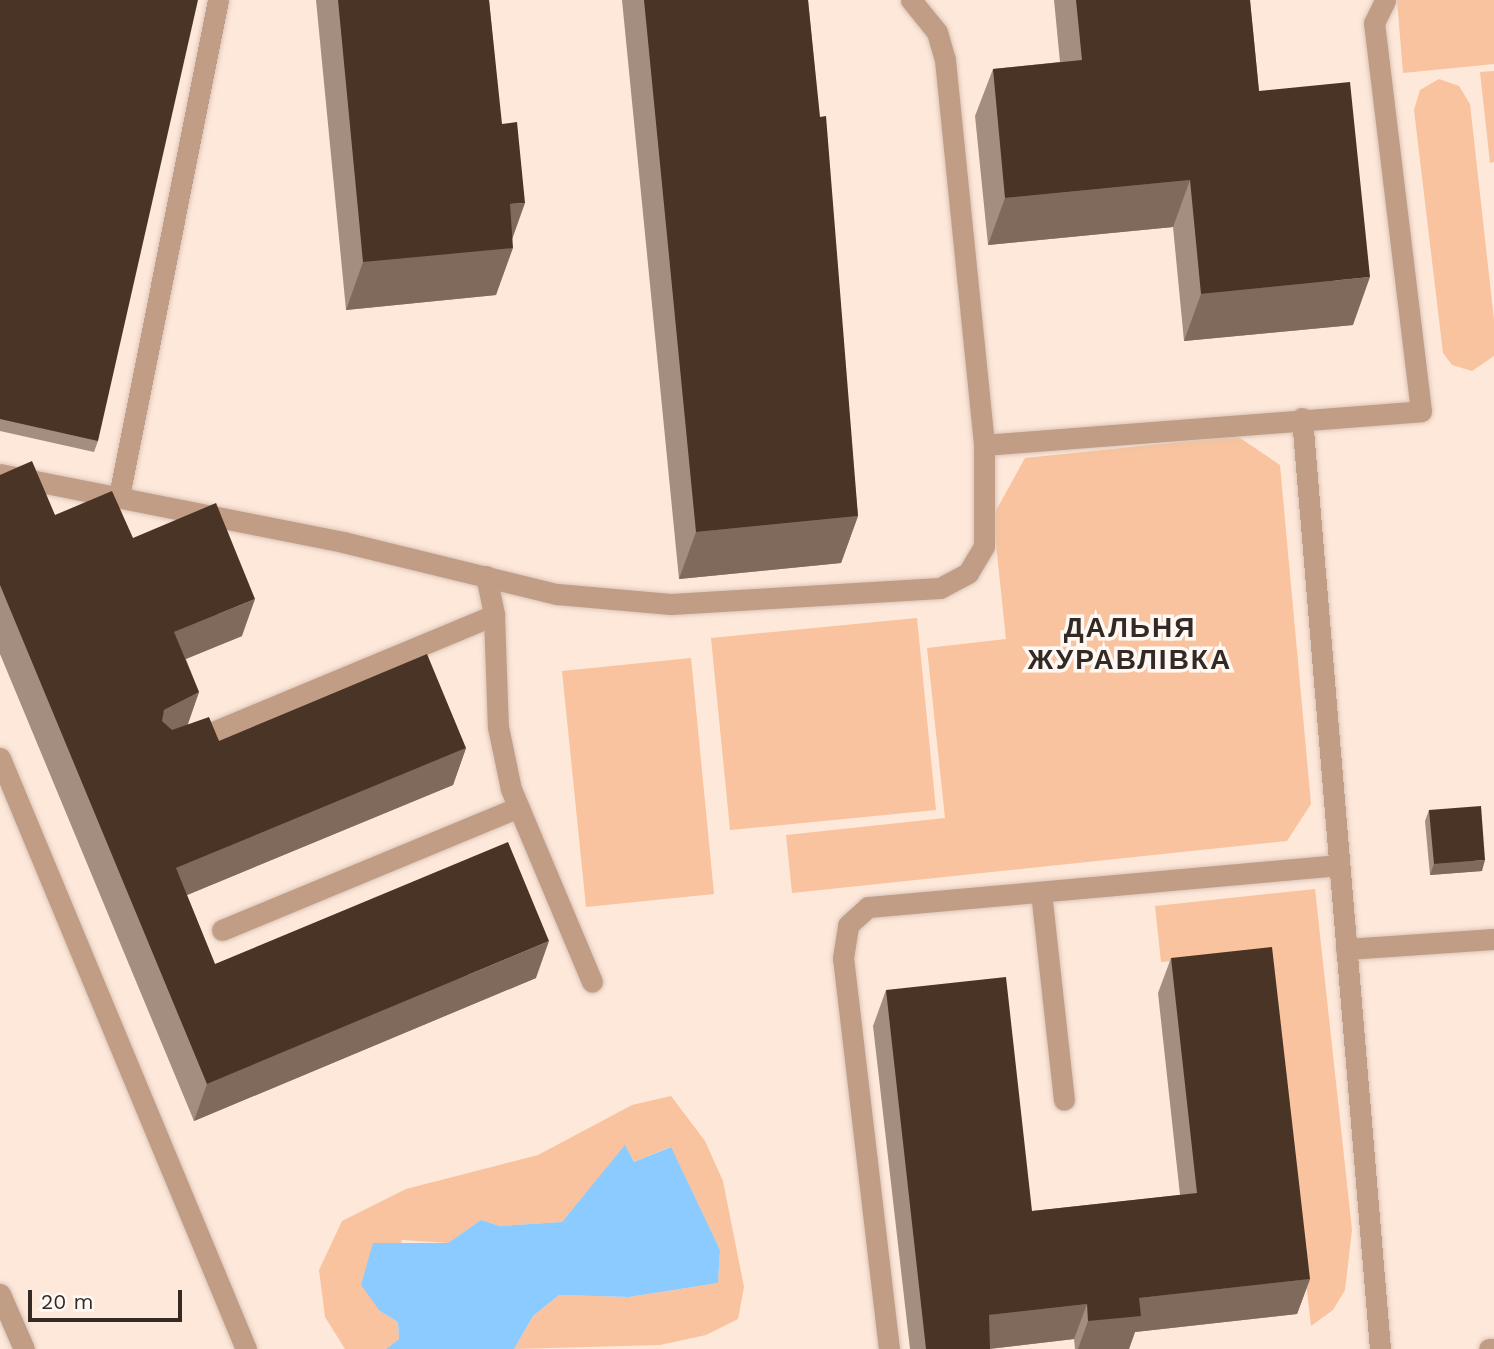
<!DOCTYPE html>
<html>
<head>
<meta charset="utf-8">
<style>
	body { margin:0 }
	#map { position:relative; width:1494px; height:1349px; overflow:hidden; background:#fee8da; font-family:"Work Sans",sans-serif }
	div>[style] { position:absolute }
	.green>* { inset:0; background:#f8c39e }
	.water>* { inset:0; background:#8bcbff }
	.roads { filter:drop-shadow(0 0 2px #dac6b9) drop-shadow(0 0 2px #dac6b9) }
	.lane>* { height:21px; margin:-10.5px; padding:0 10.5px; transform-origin:10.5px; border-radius:10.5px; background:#c19d85 }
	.street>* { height:21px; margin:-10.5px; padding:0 10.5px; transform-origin:10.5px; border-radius:10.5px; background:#c19d85 }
	.wall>* { inset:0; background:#a48e80 }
	.shaded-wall>* { inset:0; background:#7f6a5c }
	.building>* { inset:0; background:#493426 }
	span { translate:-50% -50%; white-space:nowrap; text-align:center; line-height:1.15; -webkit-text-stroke:7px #fef9f5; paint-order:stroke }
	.district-label { font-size:28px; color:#342a23; font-weight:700; letter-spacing:2px }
	.scale { position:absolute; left:28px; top:1290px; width:154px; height:32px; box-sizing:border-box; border:4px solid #342a23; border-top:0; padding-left:9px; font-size:21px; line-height:24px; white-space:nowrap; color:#342a23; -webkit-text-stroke:5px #fef9f5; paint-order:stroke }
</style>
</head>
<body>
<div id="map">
	<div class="green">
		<div style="clip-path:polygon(1494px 0,1494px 64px,1403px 73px,1397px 0)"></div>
		<div style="clip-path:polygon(1494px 71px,1494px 162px,1490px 163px,1480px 72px)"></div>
		<div style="clip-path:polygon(1439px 79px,1459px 86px,1470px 104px,1494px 320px,1494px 356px,1472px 371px,1452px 365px,1443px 353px,1414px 110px,1420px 90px)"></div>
		<div style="clip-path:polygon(1237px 436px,1280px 465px,1311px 804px,1287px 841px,792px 893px,786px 835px,945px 818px,927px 648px,1006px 639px,993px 516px,1025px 458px)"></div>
		<div style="clip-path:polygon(917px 618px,936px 810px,730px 830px,711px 638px)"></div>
		<div style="clip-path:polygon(691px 658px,714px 894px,586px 907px,562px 671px)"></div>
		<div style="clip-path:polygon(1315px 889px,1352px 1230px,1345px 1290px,1333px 1310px,1311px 1326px,1269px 953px,1161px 962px,1155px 906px)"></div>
		<div style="clip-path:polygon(671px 1096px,705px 1141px,723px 1181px,744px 1287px,738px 1319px,706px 1335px,660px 1345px,514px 1349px,533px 1316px,559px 1295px,629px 1297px,718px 1283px,720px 1250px,670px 1147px,634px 1162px,625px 1146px,562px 1222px,500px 1226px,481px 1220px,448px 1243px,402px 1240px,380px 1311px,398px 1322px,399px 1339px,386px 1349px,345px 1349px,325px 1317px,319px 1270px,342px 1221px,406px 1189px,538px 1155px,632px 1105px)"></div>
	</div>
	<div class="water">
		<div style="clip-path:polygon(625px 1145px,634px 1162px,671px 1147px,720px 1250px,718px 1283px,629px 1297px,559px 1295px,533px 1316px,514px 1349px,386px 1349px,399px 1339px,398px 1322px,380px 1311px,361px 1285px,373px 1243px,448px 1243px,481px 1220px,500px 1226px,562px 1222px)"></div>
	</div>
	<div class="roads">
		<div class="lane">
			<div style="left:911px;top:0;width:41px;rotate:50.9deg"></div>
			<div style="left:937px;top:32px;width:29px;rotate:74deg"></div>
			<div style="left:945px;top:60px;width:387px;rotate:84.2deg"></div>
			<div style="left:1302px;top:418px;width:934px;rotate:85.21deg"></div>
			<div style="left:0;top:474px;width:350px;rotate:11.2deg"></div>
			<div style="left:343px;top:542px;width:220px;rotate:13.7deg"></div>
			<div style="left:557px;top:594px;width:114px;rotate:5deg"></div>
			<div style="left:671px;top:604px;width:269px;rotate:-3.4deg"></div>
			<div style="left:940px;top:588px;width:32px;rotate:-28deg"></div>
			<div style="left:968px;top:573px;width:31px;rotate:-59deg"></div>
			<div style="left:984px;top:546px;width:101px;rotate:-90deg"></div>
			<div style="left:984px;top:445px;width:438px;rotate:-4.4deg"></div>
			<div style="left:1421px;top:411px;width:391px;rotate:-96.9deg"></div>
			<div style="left:1374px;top:23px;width:25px;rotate:-64deg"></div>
			<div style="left:119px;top:496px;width:506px;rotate:-78.71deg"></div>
			<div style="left:486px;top:576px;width:40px;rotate:78deg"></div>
			<div style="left:494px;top:615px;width:112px;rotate:88deg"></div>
			<div style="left:498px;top:727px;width:63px;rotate:78.2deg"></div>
			<div style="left:511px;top:789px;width:209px;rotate:67.2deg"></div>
			<div style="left:189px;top:742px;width:330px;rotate:-22.6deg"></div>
			<div style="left:0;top:758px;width:640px;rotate:67.4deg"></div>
			<div style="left:1041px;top:892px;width:209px;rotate:83.7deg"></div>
			<div style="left:222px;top:930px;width:321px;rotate:-22.5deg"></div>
			<div style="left:1346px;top:949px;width:148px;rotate:-3.9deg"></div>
			<div style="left:889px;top:1349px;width:394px;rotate:-96.7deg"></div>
			<div style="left:843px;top:958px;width:33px;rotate:-81deg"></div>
			<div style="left:848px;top:925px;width:27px;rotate:-42deg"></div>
			<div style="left:868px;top:907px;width:471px;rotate:-5.1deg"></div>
			<div style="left:1489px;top:1349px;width:5px"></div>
		</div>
		<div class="street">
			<div style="left:0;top:1294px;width:60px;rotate:66.4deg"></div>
		</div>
	</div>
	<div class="wall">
		<div style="clip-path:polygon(0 0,98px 441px,94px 452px,0 431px)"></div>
		<div style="clip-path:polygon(316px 0,489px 0,512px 238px,496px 295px,346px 310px)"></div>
		<div style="clip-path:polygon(622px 0,808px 0,858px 516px,841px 563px,679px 579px)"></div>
		<div style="clip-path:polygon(1054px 0,1250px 0,1259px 91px,1353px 325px,1184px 341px,1173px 227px,988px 245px,975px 116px,993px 69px,1060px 62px)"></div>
		<div style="clip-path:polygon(0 475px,55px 515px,133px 538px,242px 636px,186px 659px,199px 692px,188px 724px,219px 741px,466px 748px,453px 785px,187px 895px,215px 964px,536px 978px,194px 1121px,0 654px)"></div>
		<div style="clip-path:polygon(1429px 810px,1482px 871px,1430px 875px,1425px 821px)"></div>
		<div style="clip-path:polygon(1171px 958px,1310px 1279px,1297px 1314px,1135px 1332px,1129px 1349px,1075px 1349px,1074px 1339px,990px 1349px,910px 1349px,873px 1026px,886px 990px,1032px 1211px,1180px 1195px,1158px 993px)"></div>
	</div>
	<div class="shaded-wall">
		<div style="clip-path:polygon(1190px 180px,1173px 227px,988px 245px,1005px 198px)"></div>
		<div style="clip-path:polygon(525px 203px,509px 248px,513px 248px,496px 295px,346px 310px,363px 262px,510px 204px)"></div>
		<div style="clip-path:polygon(1370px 277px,1353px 325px,1184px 341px,1201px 294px)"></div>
		<div style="clip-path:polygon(858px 516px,841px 563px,679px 579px,696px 532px)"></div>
		<div style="clip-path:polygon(255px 599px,242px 636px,161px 669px,174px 632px)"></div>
		<div style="clip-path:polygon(199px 692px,186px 729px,150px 747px,164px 710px)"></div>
		<div style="clip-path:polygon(466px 748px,453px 785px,163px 905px,176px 868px)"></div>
		<div style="clip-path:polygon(1485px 860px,1482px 871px,1430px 875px,1434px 864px)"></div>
		<div style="clip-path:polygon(549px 941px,536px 978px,194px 1121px,207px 1084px)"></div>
		<div style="clip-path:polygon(1310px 1279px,1297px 1314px,1135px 1332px,1129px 1349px,1078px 1349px,1088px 1321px,1139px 1298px)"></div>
		<div style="clip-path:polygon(1087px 1304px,1074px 1339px,988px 1349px,989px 1315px)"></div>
	</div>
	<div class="building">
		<div style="clip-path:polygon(0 0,198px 0,98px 441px,0 419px)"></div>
		<div style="clip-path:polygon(338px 0,489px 0,502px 124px,517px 122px,525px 203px,510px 204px,513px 248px,363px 262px)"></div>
		<div style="clip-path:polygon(644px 0,808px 0,820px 117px,826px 116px,858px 516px,696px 532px)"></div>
		<div style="clip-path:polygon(1076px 0,1250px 0,1259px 91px,1350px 82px,1370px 277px,1201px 294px,1190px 180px,1005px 198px,993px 69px,1082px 60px)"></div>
		<div style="clip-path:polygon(32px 461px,55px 515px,112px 491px,133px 538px,216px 503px,255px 599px,174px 632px,199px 692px,164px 710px,162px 721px,172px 730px,209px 717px,219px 741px,427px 654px,466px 748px,176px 868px,215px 964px,508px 842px,549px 941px,207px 1084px,0 585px,0 475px)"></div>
		<div style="clip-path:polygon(1481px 806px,1485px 860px,1434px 864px,1429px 810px)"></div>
		<div style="clip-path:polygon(1272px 947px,1310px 1279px,1139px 1298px,1141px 1316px,1088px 1321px,1087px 1304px,989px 1315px,990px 1349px,926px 1349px,886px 990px,1006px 977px,1032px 1211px,1197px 1193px,1171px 958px)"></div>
	</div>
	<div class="district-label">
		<span style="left:1130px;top:644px">ДАЛЬНЯ<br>ЖУРАВЛІВКА</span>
	</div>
	<div class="scale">20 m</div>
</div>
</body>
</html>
